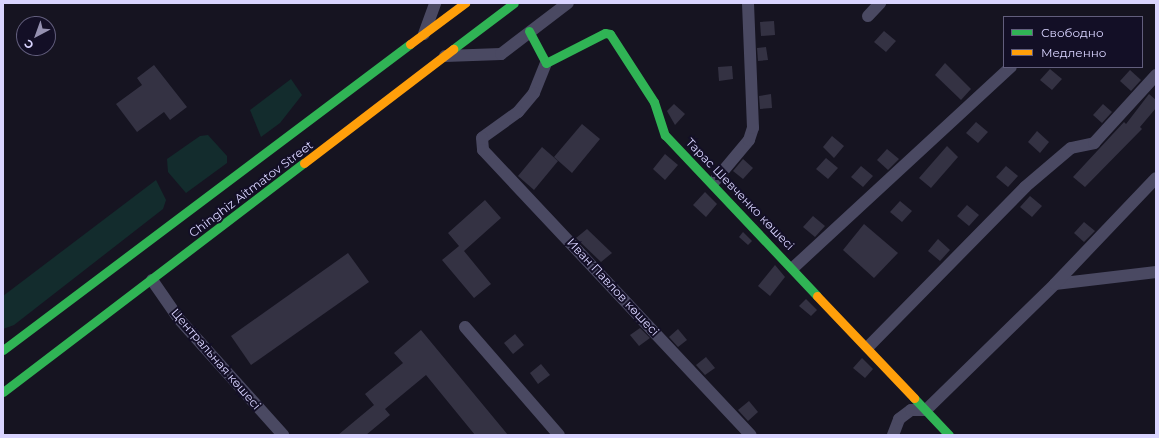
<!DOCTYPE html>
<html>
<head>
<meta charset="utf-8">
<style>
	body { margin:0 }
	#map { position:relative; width:1159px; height:438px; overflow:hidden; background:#161421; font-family:Montserrat,sans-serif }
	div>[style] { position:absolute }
	.green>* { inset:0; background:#132c2d }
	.building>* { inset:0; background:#343243 }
	.street>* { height:12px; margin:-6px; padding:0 6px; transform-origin:6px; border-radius:6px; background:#4a4962 }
	.fast>* { height:9px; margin:-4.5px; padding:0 4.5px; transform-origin:4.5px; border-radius:4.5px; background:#30b455 }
	.slow>* { height:9px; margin:-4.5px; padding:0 4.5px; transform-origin:4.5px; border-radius:4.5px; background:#ff9f0a }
	span { translate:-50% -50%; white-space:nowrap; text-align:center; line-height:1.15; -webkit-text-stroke:4px #130f26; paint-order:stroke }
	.street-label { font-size:12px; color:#d9d4ff }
	.frame { position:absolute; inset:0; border:4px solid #d9d4ff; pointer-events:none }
	.legend { position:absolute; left:1003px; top:16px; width:140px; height:52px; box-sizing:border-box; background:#130f26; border:1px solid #625e7d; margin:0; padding:5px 7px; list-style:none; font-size:12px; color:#d9d4ff }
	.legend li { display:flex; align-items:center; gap:8px; height:20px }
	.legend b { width:20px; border:1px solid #625e7d }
	.north { position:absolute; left:16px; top:16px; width:40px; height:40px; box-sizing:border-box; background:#130f26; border:1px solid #625e7d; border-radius:50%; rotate:221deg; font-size:11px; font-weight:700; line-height:16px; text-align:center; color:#d9d4ff }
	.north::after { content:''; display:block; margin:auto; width:14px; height:18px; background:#9591b1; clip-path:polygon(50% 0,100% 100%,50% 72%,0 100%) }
</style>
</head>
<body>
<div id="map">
	<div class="green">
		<div style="clip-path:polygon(291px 79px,302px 95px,280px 123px,261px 137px,250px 110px)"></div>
		<div style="clip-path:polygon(208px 135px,227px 156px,227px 163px,186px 193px,168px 172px,167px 159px,200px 136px)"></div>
		<div style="clip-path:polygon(156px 180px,166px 200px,163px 209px,14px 325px,3px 329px,3px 296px)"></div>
	</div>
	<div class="building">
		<div style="clip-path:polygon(774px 21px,775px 35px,761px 36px,760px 22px)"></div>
		<div style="clip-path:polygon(884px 31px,896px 41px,886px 52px,874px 42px)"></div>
		<div style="clip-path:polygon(766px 47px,768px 60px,758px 61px,757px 48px)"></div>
		<div style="clip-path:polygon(945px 63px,971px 89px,961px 100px,935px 75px)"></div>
		<div style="clip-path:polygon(154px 65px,187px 107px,170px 120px,164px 112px,137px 132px,116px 104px,142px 85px,137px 78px)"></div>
		<div style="clip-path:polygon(732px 66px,733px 79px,719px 81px,718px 67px)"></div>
		<div style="clip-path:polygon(1050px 69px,1062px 79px,1052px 90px,1040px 80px)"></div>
		<div style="clip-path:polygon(1130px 70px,1141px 80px,1131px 91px,1120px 81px)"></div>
		<div style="clip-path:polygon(771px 94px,772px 108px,760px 109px,759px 96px)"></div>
		<div style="clip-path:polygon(1149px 94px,1156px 100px,1156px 108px,1140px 127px,1142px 129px,1085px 187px,1073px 177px,1124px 122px,1126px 124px)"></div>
		<div style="clip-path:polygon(674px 104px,685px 114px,675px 125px,667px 111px)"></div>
		<div style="clip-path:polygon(1103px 104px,1112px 112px,1102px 123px,1093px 115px)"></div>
		<div style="clip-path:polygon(976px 122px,988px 132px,978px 143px,966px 133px)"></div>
		<div style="clip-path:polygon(582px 124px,600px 139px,572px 173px,554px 157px)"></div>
		<div style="clip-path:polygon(1037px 131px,1049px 142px,1040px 153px,1028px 142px)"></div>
		<div style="clip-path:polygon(832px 136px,844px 146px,834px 158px,823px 147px)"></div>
		<div style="clip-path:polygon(947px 146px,958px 157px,931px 188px,919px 178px)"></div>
		<div style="clip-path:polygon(542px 147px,558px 161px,534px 190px,518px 176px)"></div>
		<div style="clip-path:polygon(887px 149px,899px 159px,888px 170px,877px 160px)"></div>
		<div style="clip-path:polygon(665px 154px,678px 165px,665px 180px,653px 169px)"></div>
		<div style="clip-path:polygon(826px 158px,838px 168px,828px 179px,816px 169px)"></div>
		<div style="clip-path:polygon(743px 159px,753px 168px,743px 179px,733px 171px)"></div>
		<div style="clip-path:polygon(861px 166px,873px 176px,863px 187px,851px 177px)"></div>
		<div style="clip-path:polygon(1006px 166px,1018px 176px,1008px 187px,996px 177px)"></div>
		<div style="clip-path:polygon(705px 192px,717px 204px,706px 217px,693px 205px)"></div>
		<div style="clip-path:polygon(1030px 196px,1042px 206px,1032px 217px,1020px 207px)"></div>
		<div style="clip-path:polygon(485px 200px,501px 218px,464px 251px,491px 284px,474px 298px,442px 260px,459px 246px,448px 233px)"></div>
		<div style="clip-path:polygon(900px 201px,912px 211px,902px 222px,890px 212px)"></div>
		<div style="clip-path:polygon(967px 205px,979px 215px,969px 226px,957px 216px)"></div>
		<div style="clip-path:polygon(813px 216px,825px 226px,815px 237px,803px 227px)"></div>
		<div style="clip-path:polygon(1084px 222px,1095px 231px,1084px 242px,1074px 233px)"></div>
		<div style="clip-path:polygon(864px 224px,898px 253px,874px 278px,843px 250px)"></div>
		<div style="clip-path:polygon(587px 229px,612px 253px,601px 262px,576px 238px)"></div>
		<div style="clip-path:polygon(743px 232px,752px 241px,748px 245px,739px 237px)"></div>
		<div style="clip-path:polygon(938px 239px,950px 250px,940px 261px,928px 251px)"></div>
		<div style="clip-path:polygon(348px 253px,369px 282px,251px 365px,231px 336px)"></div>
		<div style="clip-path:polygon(775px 265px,785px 277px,770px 296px,758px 286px)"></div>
		<div style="clip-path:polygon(806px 299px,817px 310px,811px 316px,799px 306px)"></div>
		<div style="clip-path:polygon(640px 328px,650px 338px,639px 346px,630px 335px)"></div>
		<div style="clip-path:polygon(678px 329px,687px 340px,678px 347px,669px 337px)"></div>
		<div style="clip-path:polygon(421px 330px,508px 435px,475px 435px,426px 375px,385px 409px,390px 415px,366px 435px,338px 435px,374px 405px,365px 394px,403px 363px,394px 353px)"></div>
		<div style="clip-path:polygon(515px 334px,524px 345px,513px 354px,504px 343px)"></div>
		<div style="clip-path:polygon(706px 357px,715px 368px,705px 375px,696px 365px)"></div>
		<div style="clip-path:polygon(862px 358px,873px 369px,865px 378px,853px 368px)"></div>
		<div style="clip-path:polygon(541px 364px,550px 375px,538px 384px,530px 373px)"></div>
		<div style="clip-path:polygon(749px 401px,758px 412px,748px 421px,738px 410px)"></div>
	</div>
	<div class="street">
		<div style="left:868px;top:16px;width:18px;rotate:-47deg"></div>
		<div style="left:424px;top:34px;width:33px;rotate:-70deg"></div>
		<div style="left:445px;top:56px;width:56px;rotate:-2deg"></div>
		<div style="left:501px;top:54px;width:84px;rotate:-37.3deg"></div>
		<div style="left:546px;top:63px;width:32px;rotate:112deg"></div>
		<div style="left:534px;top:93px;width:25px;rotate:130deg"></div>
		<div style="left:518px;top:112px;width:44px;rotate:144.2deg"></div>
		<div style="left:482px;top:138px;width:12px;rotate:85deg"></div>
		<div style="left:483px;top:150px;width:391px;rotate:46.8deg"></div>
		<div style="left:713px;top:183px;width:56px;rotate:-50.1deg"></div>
		<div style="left:749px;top:140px;width:13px;rotate:-72deg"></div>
		<div style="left:753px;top:128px;width:125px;rotate:-92.3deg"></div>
		<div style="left:794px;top:267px;width:295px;rotate:-42.7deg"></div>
		<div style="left:152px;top:280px;width:47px;rotate:55.3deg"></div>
		<div style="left:179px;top:319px;width:156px;rotate:48.1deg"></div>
		<div style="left:1055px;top:284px;width:102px;rotate:-6.8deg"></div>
		<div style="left:465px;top:327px;width:143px;rotate:49deg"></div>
		<div style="left:868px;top:347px;width:224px;rotate:-45.5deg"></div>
		<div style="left:1025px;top:187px;width:60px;rotate:-40.3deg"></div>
		<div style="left:1071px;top:148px;width:24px;rotate:-12deg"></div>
		<div style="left:1094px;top:143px;width:92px;rotate:-47.6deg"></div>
		<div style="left:893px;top:435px;width:17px;rotate:-69deg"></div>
		<div style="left:899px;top:419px;width:15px;rotate:-37deg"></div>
		<div style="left:911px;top:410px;width:15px"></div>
		<div style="left:926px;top:410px;width:180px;rotate:-44.3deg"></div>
		<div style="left:1055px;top:284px;width:146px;rotate:-46.4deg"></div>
	</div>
	<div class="fast">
		<div style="left:529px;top:31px;width:36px;rotate:62deg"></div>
		<div style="left:546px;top:63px;width:66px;rotate:-27deg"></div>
		<div style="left:605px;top:33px;width:5px;rotate:11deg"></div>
		<div style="left:610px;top:34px;width:81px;rotate:57.1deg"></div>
		<div style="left:654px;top:102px;width:35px;rotate:72deg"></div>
		<div style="left:665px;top:135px;width:221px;rotate:46.6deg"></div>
		<div style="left:453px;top:49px;width:76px;rotate:-37deg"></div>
		<div style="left:3px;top:350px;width:509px;rotate:-36.94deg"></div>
		<div style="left:3px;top:392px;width:378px;rotate:-37.3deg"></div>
		<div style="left:914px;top:398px;width:51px;rotate:46.6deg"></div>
	</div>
	<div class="slow">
		<div style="left:410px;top:44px;width:69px;rotate:-36.7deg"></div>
		<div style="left:304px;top:163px;width:188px;rotate:-37.4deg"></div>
		<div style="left:817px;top:296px;width:141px;rotate:46.4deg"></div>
	</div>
	<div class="street-label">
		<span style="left:251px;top:189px;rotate:-37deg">Chinghiz Aitmatov Street</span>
		<span style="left:740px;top:194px;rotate:46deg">Тарас Шевченко көшесі</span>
		<span style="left:613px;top:287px;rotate:47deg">Иван Павлов көшесі</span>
		<span style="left:216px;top:359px;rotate:49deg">Центральная көшесі</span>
	</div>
	<div class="frame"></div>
	<ul class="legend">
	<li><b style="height:5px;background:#30b455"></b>Свободно</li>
	<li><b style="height:5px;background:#ff9f0a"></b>Медленно</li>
	</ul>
	<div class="north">С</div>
</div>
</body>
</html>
